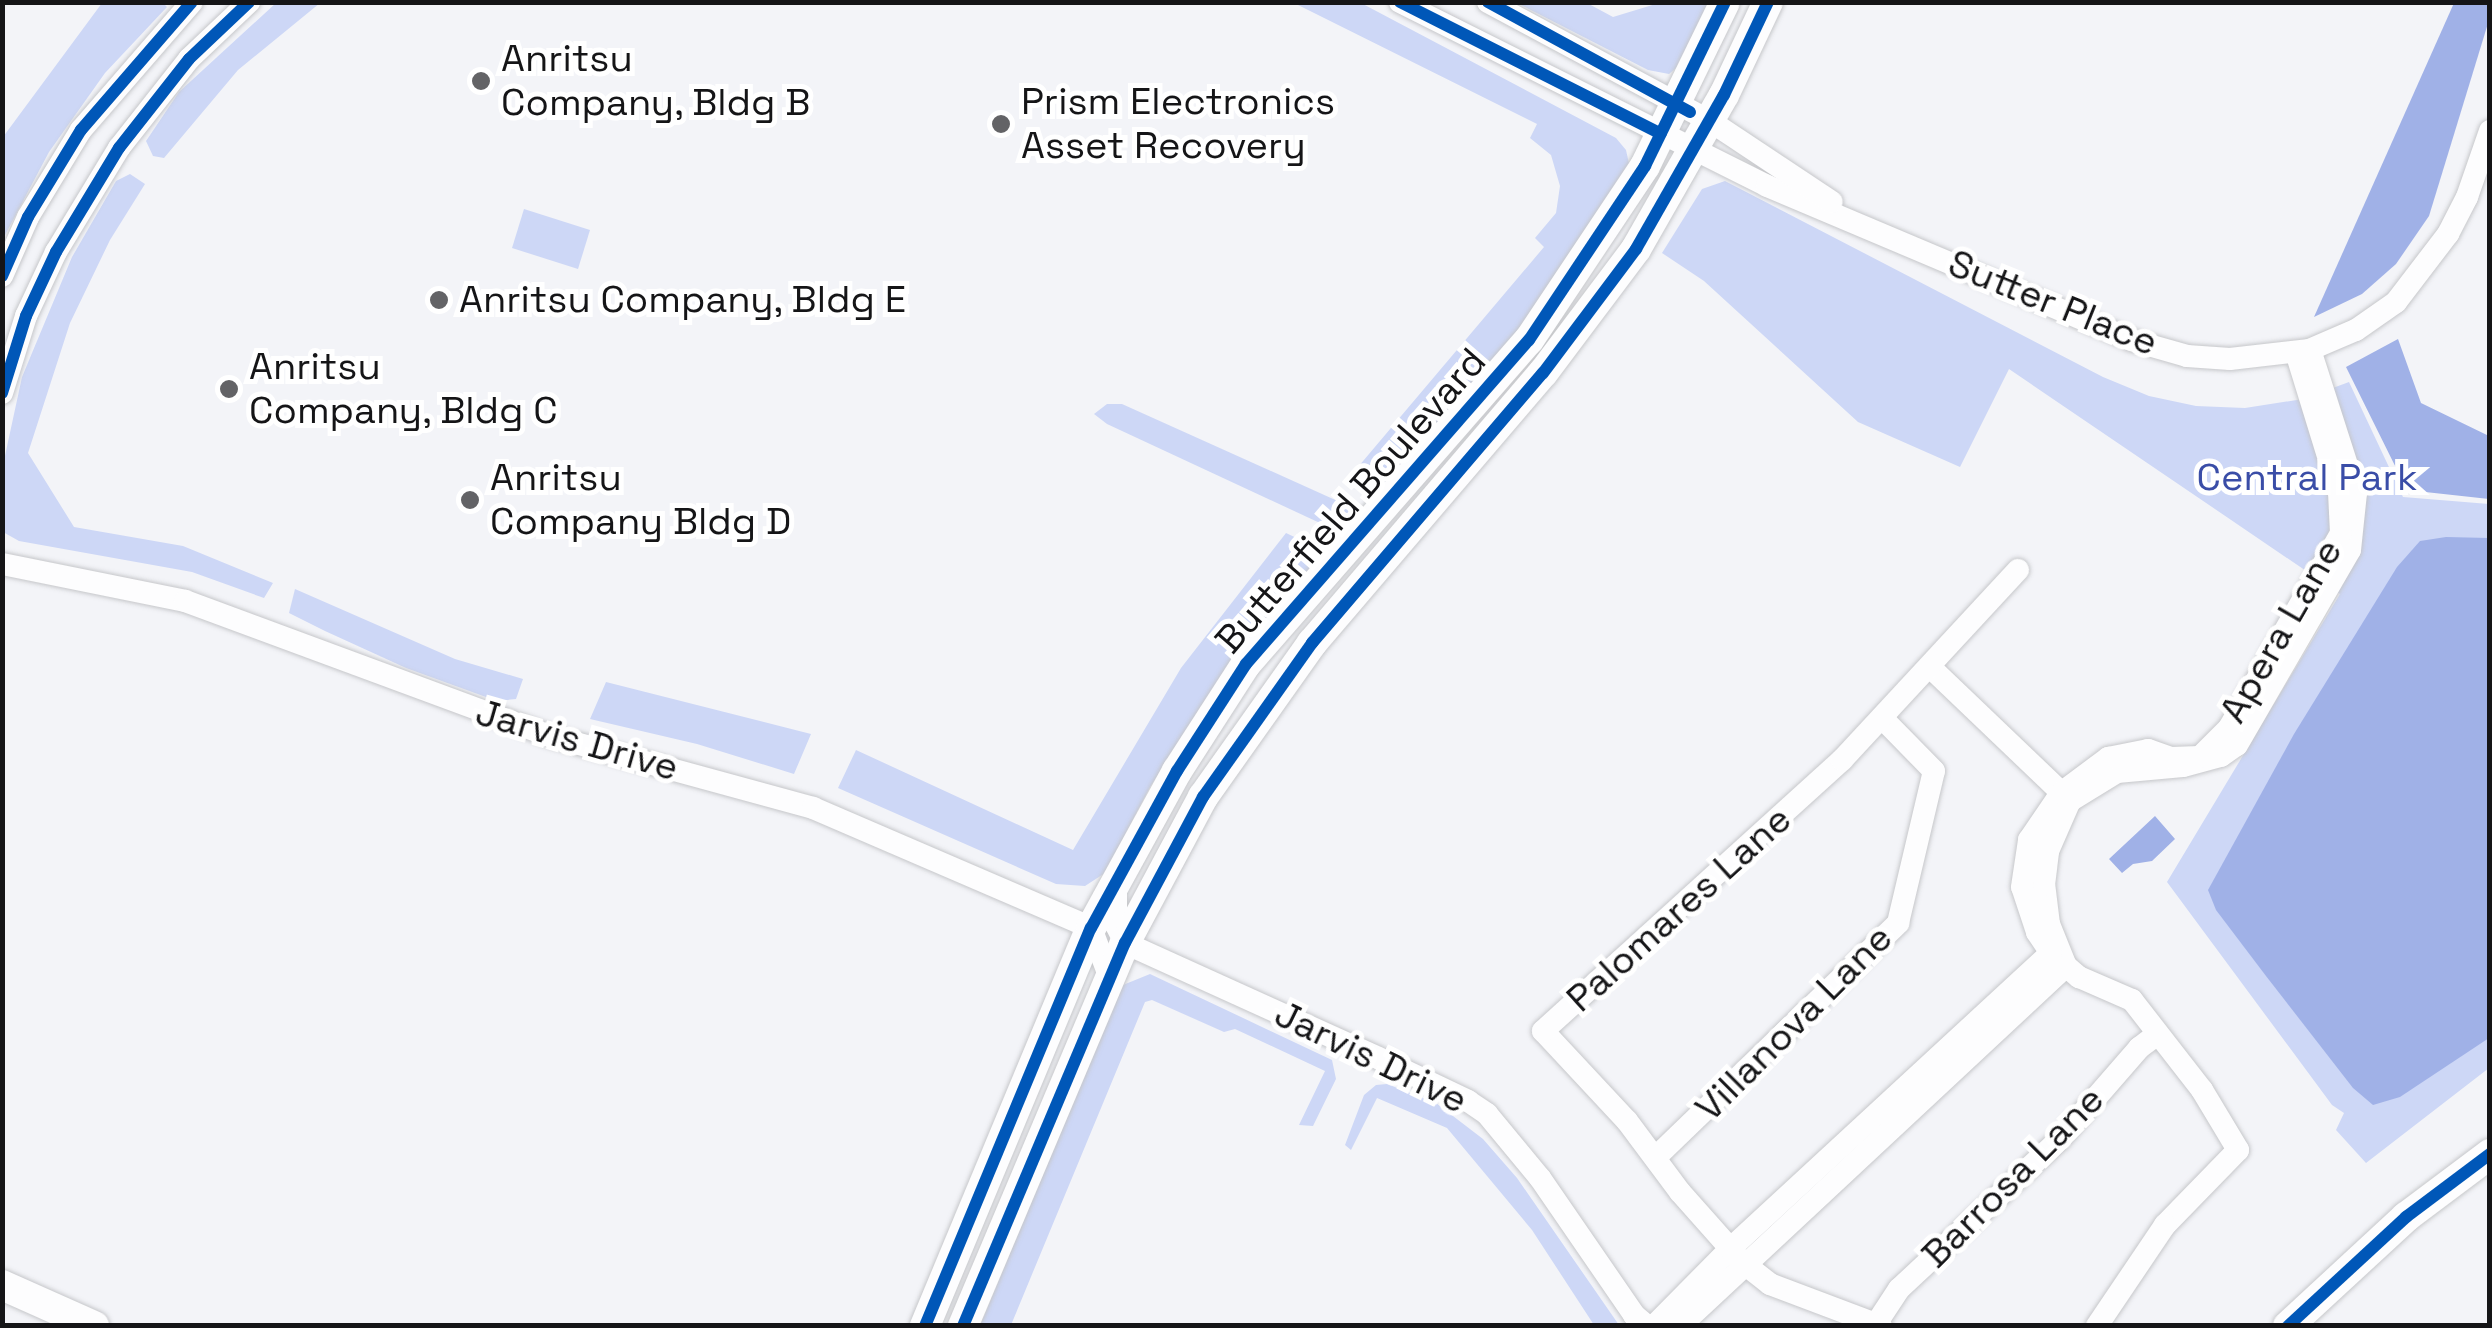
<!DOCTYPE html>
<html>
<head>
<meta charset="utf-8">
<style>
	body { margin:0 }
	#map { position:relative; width:2492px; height:1328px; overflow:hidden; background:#f3f4f8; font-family:"Space Grotesk",sans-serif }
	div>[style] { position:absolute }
	.green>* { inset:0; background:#cdd7f6 }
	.water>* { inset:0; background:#a0b1e7 }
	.roads { filter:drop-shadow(0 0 2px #c6c7ca) drop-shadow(0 0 2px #c6c7ca) }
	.minor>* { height:22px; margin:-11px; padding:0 11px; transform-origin:11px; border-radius:11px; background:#fdfdfe }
	.major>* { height:30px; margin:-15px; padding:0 15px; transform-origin:15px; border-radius:15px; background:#fdfdfe }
	.cycleway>* { height:12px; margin:-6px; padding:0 6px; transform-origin:6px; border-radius:6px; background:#0057b8 }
	.dots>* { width:28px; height:28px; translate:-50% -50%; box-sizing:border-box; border:5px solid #fff; border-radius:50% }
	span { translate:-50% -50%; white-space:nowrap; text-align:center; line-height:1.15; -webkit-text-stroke:10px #fff; paint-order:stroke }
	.poi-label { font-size:38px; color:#151517 }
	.left { translate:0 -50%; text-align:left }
	.street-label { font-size:38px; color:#151517 }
	.park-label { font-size:38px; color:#3a4da7 }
	.frame { position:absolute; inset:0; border:5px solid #151517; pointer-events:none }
</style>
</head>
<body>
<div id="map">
	<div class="green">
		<div style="clip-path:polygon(102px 3px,163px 3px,167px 7px,105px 73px,49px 152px,3px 239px,3px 137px)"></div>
		<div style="clip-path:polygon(276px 3px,320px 3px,238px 70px,164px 158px,153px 156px,146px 141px,179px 92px)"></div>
		<div style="clip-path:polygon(1294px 3px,1361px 3px,1616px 138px,1626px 150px,1630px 168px,1552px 291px,1377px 494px,1347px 480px,1544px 247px,1535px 238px,1556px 213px,1560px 186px,1551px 155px,1530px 138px,1537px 124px)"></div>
		<div style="clip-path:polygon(1517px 3px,1587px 3px,1613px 17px,1659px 3px,1715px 3px,1685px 61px,1669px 74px,1648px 70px)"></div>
		<div style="clip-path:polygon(130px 174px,145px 184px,110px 240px,70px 323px,28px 453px,74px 527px,183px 546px,273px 583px,264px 598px,192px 572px,19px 541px,3px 532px,3px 465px,22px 377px,72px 257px,116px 181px)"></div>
		<div style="clip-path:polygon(1725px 181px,2103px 377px,2149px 396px,2196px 406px,2245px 408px,2303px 399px,2349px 382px,2403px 497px,2489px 504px,2489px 1068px,2366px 1163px,2336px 1130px,2344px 1113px,2332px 1105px,2167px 882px,2340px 594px,2009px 369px,1960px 467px,1858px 422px,1704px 281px,1662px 253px,1702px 189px)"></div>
		<div style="clip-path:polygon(524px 209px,590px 230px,578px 269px,512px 248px)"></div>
		<div style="clip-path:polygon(1107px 404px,1122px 404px,1342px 503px,1351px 512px,1348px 527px,1335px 530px,1107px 424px,1094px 414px)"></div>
		<div style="clip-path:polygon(1286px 533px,1324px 551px,1201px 710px,1150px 787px,1105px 873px,1085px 886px,1056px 884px,838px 788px,856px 750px,1073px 850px,1181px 668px)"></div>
		<div style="clip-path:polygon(295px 589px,455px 659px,523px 679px,516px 699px,497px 701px,406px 668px,325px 631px,289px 613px)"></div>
		<div style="clip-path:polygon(606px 682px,811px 734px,794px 774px,697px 744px,590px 719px)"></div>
		<div style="clip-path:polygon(1150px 974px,1332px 1060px,1336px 1079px,1313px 1126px,1299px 1125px,1325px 1071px,1235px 1029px,1224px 1032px,1152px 1000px,1145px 1002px,1011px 1325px,980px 1326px,1111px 1009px,1123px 985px)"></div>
		<div style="clip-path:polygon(1387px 1084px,1436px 1103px,1483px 1139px,1517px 1178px,1619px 1325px,1594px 1325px,1532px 1230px,1447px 1128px,1377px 1098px,1351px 1150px,1345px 1145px,1364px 1095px,1376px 1085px)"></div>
	</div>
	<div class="water">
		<div style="clip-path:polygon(2454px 3px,2489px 3px,2489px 20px,2429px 216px,2396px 264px,2362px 294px,2314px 317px)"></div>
		<div style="clip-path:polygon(2398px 339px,2421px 403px,2489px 436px,2489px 499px,2407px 490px,2346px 367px)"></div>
		<div style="clip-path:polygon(2446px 537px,2489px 538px,2489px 1038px,2400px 1097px,2373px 1105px,2353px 1088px,2266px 976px,2216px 910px,2208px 890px,2294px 734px,2397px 567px,2420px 541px)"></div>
		<div style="clip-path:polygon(2155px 816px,2175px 839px,2152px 861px,2133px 864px,2122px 873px,2109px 859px)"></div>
	</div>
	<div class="roads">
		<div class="minor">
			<div style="left:1400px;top:2px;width:411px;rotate:26.6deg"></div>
			<div style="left:1767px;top:186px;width:395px;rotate:22.9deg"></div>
			<div style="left:2131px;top:340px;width:58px;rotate:15.9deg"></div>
			<div style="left:2187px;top:356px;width:43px;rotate:4deg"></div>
			<div style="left:2230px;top:359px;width:80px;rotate:-6.5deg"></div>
			<div style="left:2309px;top:350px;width:51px;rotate:-23.1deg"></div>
			<div style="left:2356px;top:330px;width:49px;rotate:-35deg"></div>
			<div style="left:2396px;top:302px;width:86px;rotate:-52.6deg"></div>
			<div style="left:2448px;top:234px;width:42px;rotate:-62.8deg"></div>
			<div style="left:2467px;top:197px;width:70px;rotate:-70.8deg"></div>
			<div style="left:1488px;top:2px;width:252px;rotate:28.2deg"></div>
			<div style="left:1710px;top:121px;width:146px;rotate:33.6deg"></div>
			<div style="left:2px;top:276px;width:64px;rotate:-66.2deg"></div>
			<div style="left:28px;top:217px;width:102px;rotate:-58.7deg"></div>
			<div style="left:81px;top:130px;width:169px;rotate:-49.1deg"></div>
			<div style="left:2px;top:393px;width:81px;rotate:-72.7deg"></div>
			<div style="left:26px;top:316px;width:71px;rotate:-64.9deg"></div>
			<div style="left:56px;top:252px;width:122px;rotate:-58.8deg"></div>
			<div style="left:119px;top:148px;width:113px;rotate:-51.8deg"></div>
			<div style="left:189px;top:59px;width:83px;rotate:-43.5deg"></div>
			<div style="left:2px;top:564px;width:187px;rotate:11.4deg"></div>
			<div style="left:185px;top:601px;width:389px;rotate:20.3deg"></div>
			<div style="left:550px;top:736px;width:273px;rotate:15.3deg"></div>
			<div style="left:813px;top:808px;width:303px;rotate:23.3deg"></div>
			<div style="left:1091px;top:928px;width:53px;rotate:69.2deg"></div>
			<div style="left:1930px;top:667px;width:194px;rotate:43.7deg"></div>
			<div style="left:1116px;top:882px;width:43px;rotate:90deg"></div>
			<div style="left:1116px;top:925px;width:20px;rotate:63deg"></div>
			<div style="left:1125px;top:943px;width:278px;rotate:24.4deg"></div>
			<div style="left:1378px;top:1058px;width:100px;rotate:25.5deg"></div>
			<div style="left:1468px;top:1101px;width:23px;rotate:34deg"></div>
			<div style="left:1487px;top:1114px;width:83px;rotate:50.4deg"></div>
			<div style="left:1540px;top:1178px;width:166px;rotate:55.5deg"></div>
			<div style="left:1634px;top:1315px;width:17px;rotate:40deg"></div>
			<div style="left:2058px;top:959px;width:28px;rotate:41deg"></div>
			<div style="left:2079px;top:977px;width:58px;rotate:23.5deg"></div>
			<div style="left:2132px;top:1000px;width:114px;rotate:52.1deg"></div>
			<div style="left:2202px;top:1090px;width:70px;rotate:59deg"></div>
			<div style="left:2238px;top:1150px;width:105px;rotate:134.2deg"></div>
			<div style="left:2165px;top:1225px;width:122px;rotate:124deg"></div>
			<div style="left:2066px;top:966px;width:45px;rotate:-112deg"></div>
			<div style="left:2049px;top:924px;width:39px;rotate:-97deg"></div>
			<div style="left:2044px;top:885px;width:34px;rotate:-83deg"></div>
			<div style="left:2048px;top:851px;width:55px;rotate:-66.3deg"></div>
			<div style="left:2070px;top:801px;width:55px;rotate:-31.7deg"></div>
			<div style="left:2117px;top:772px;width:66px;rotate:-5.2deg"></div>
			<div style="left:2183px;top:766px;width:39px;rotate:-15deg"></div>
			<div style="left:2221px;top:756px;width:19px;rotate:-35deg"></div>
			<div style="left:2237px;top:745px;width:225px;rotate:-59.9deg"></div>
			<div style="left:2350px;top:550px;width:57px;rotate:-84deg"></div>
			<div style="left:2356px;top:493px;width:144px;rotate:-107.8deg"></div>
			<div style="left:1656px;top:1157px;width:337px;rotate:-44deg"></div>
			<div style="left:1898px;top:923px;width:156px;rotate:-76.7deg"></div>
			<div style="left:1934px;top:771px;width:73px;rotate:-134.4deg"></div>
			<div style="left:1876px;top:1324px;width:42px;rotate:-56.7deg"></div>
			<div style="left:1899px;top:1289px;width:220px;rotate:-43deg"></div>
			<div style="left:2060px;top:1139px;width:121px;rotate:-49deg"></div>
			<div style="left:2139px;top:1048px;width:21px;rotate:-37deg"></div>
			<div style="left:1654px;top:1326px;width:110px;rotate:-45.4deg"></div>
			<div style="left:1731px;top:1248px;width:435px;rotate:-42.7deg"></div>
			<div style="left:2051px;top:953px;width:25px;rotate:-124deg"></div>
			<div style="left:2037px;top:932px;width:47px;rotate:-108.4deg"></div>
			<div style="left:2022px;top:887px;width:48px;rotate:-81.5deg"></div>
			<div style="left:2029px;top:840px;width:57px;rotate:-55.8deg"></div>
			<div style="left:2061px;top:793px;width:59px;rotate:-36.7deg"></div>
			<div style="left:2108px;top:758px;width:41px;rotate:-11.3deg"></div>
			<div style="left:2148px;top:750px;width:24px;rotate:19deg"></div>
			<div style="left:2171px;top:758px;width:29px;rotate:-2deg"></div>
			<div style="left:2200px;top:757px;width:41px;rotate:-45deg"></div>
			<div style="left:2229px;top:728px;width:225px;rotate:-60.1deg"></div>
			<div style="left:2341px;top:533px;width:41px;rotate:-92.8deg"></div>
			<div style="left:2339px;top:492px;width:146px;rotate:-107.1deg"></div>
			<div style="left:1680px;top:1326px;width:528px;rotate:-43deg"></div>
			<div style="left:1881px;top:1326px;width:119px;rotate:-159.3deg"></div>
			<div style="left:1770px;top:1284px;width:33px;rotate:-142deg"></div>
			<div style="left:1744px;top:1264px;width:96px;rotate:-131.6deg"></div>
			<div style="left:1680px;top:1192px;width:89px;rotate:-126.7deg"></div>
			<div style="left:1627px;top:1121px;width:123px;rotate:-133deg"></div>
			<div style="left:1543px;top:1031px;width:404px;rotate:-42.2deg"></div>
			<div style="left:1842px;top:760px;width:259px;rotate:-47.2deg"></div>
		</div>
		<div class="major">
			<div style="left:2px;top:1285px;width:101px;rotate:24deg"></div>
			<div style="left:925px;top:1326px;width:431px;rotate:-67.4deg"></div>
			<div style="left:1091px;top:928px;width:179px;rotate:-61.3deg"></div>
			<div style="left:1177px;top:771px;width:127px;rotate:-57.2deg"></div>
			<div style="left:1246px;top:664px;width:430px;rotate:-48.9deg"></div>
			<div style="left:1529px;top:340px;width:209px;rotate:-56.3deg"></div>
			<div style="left:1645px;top:166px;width:182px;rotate:-64deg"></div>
			<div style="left:963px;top:1326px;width:416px;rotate:-67.1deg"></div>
			<div style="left:1125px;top:943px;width:166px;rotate:-61.9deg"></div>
			<div style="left:1203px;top:797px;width:189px;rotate:-54.7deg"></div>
			<div style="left:1312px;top:643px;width:355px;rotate:-49.5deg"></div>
			<div style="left:1543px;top:373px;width:155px;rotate:-53.1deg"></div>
			<div style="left:1636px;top:249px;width:177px;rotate:-60.3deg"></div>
			<div style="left:1724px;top:95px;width:103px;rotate:-64.7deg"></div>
			<div style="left:2288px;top:1326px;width:161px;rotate:-42.7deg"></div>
			<div style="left:2406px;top:1217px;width:105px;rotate:-36.9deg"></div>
		</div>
	</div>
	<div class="cycleway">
		<div style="left:1400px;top:2px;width:292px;rotate:26.8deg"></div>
		<div style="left:1488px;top:2px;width:230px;rotate:28.6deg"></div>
		<div style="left:2px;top:276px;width:64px;rotate:-66.2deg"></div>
		<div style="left:28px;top:217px;width:102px;rotate:-58.7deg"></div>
		<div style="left:81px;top:130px;width:169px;rotate:-49.1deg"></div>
		<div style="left:2px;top:393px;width:81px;rotate:-72.7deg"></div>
		<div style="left:26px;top:316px;width:71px;rotate:-64.9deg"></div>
		<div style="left:56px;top:252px;width:122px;rotate:-58.8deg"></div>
		<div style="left:119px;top:148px;width:113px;rotate:-51.8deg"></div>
		<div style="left:189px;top:59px;width:83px;rotate:-43.5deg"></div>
		<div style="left:925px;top:1326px;width:431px;rotate:-67.4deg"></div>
		<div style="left:1091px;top:928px;width:179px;rotate:-61.3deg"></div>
		<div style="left:1177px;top:771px;width:127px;rotate:-57.2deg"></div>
		<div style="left:1246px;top:664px;width:430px;rotate:-48.9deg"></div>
		<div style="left:1529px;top:340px;width:209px;rotate:-56.3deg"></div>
		<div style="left:1645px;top:166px;width:182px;rotate:-64deg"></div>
		<div style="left:963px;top:1326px;width:416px;rotate:-67.1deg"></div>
		<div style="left:1125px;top:943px;width:166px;rotate:-61.9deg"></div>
		<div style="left:1203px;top:797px;width:189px;rotate:-54.7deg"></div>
		<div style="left:1312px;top:643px;width:355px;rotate:-49.5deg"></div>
		<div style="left:1543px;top:373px;width:155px;rotate:-53.1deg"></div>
		<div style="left:1636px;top:249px;width:177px;rotate:-60.3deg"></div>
		<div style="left:1724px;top:95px;width:103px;rotate:-64.7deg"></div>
		<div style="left:2288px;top:1326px;width:161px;rotate:-42.7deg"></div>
		<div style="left:2406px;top:1217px;width:105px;rotate:-36.9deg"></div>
	</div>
	<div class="dots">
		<div style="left:481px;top:81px;background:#636366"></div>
		<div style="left:1001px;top:124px;background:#636366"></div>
		<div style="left:439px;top:300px;background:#636366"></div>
		<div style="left:229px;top:389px;background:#636366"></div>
		<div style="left:470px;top:500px;background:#636366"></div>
	</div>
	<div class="poi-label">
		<span class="left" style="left:501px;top:81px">Anritsu<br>Company, Bldg B</span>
		<span class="left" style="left:1021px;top:124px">Prism Electronics<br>Asset Recovery</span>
		<span class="left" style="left:459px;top:300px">Anritsu Company, Bldg E</span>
		<span class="left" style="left:249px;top:389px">Anritsu<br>Company, Bldg C</span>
		<span class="left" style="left:490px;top:500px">Anritsu<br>Company Bldg D</span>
	</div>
	<div class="street-label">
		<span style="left:2053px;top:303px;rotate:22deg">Sutter Place</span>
		<span style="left:1351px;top:501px;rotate:-49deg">Butterfield Boulevard</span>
		<span style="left:2281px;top:631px;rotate:-60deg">Apera Lane</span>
		<span style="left:577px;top:740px;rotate:16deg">Jarvis Drive</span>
		<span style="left:1679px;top:909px;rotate:-42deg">Palomares Lane</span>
		<span style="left:1794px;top:1023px;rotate:-45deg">Villanova Lane</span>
		<span style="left:1371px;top:1057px;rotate:26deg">Jarvis Drive</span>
		<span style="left:2013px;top:1177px;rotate:-45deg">Barrosa Lane</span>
	</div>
	<div class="park-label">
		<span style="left:2307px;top:478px">Central Park</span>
	</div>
	<div class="frame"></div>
</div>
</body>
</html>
